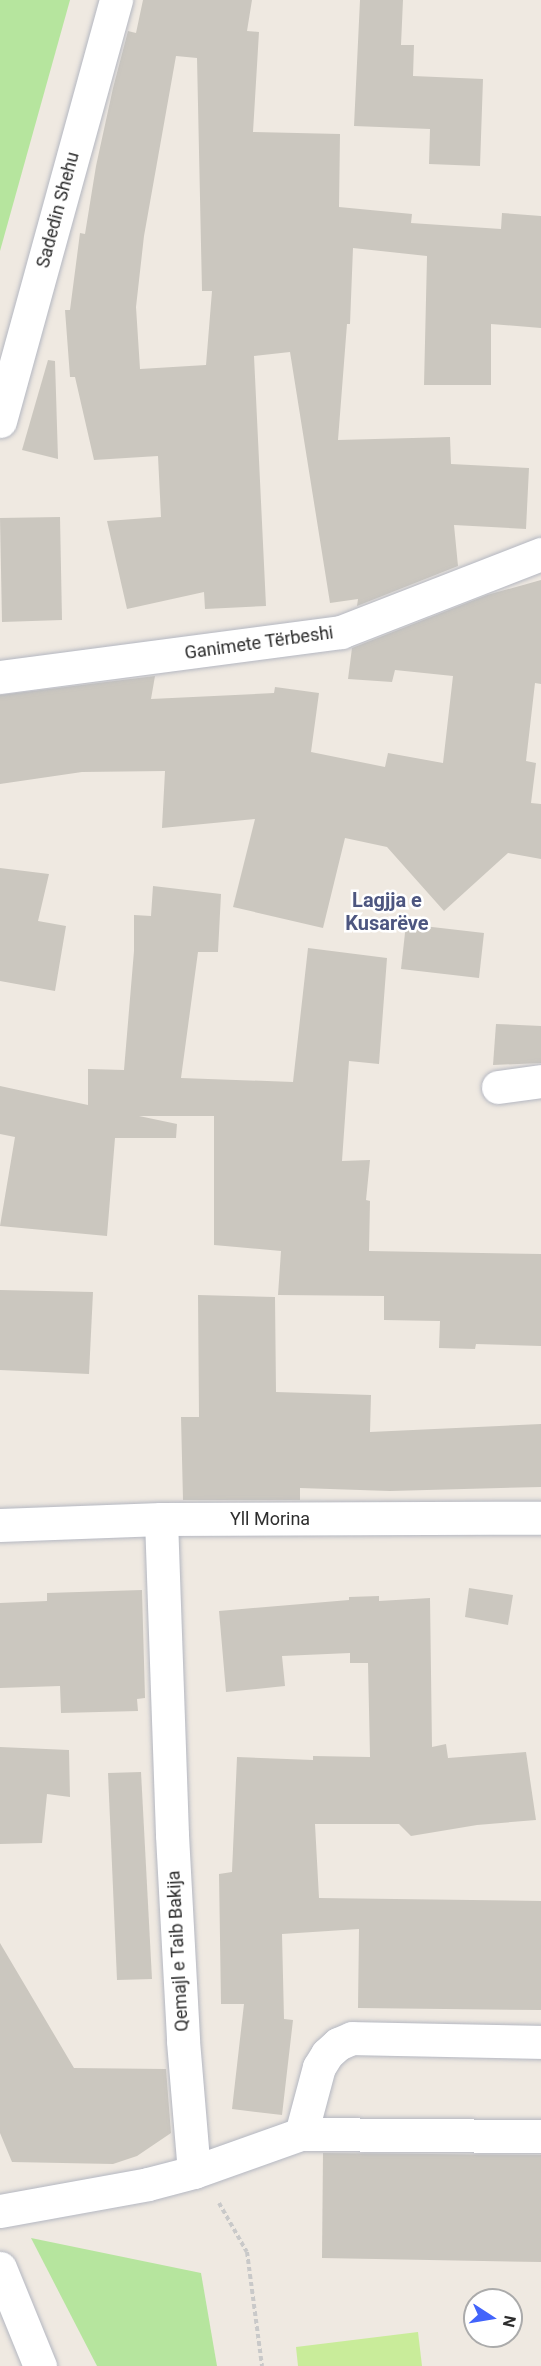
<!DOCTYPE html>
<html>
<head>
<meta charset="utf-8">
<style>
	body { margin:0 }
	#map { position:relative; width:541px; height:2366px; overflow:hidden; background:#efe9e1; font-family:Roboto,sans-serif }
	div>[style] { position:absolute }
	.green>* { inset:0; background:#b6e59e }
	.pitch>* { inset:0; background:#c9ec9a }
	.building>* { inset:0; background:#cbc7bf }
	.path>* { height:4px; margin-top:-2px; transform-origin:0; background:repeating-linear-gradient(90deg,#c9c9c9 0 4.5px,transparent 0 7.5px) }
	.roads { filter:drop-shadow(0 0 2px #b4b7c1) drop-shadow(0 0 2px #b4b7c1) }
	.minor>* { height:33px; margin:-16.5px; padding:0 16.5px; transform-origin:16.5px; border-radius:16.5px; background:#fff }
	span { translate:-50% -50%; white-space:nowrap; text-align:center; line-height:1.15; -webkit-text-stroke:5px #fff; paint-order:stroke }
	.street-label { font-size:18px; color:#2e2e2e }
	.neighbourhood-label { font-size:20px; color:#4d5680; font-weight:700 }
	.north { position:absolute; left:463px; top:2288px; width:60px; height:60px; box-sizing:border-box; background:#fff; border:2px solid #ababab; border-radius:50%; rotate:102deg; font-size:16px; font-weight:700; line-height:24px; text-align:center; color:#2e2e2e }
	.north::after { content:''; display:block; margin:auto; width:21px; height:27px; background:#4264fb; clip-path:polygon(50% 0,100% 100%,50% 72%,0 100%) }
</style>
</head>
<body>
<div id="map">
	<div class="green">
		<div style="clip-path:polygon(0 0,70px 0,0 251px)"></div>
		<div style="clip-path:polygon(31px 2238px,201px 2273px,217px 2366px,97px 2366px)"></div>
	</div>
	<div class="pitch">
		<div style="clip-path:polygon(418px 2332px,422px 2366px,298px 2366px,296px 2347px)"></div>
	</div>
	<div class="building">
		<div style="clip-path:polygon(evenodd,143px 0,252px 0,247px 31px,259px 32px,253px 132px,340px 134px,339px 207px,412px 214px,411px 223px,501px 229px,502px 213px,541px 216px,541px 328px,491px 324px,491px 385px,424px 385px,427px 256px,353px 248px,350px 324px,347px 324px,338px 440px,450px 437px,451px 464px,529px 468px,526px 529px,454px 525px,458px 566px,357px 606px,358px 599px,330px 603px,290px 352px,254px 356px,266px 606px,205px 609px,204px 592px,127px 609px,107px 521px,161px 517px,158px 456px,94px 460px,75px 377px,70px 377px,65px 310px,70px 310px,80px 233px,85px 234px,96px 166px,113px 88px,128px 31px,136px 33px,143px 0,176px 56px,197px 58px,202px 291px,212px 291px,206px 365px,140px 369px,136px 307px,144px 236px,176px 56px)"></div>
		<div style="clip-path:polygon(360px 0,403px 0,401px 45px,414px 45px,413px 76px,483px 79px,480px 166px,429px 164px,430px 129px,354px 126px)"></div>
		<div style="clip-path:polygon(48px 360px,55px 361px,58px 459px,22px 450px)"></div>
		<div style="clip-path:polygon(60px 517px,62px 620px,2px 622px,0 518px)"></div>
		<div style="clip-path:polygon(541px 580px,541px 684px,535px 683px,526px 761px,536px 763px,531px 803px,541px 804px,541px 859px,508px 853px,444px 911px,387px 847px,345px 838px,323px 928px,233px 907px,255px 819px,162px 828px,165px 771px,82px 772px,0 784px,0 695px,155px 676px,151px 699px,274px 693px,275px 687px,319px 693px,311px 752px,385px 767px,388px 753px,443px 763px,453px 676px,395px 670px,392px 682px,348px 679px,352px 648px,487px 595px)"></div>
		<div style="clip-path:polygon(0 868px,49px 874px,38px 921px,66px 926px,55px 991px,0 981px)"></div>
		<div style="clip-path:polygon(153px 886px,221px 894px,218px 952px,198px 952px,181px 1078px,293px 1082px,308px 948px,387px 958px,379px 1064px,349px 1061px,342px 1161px,370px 1160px,366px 1200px,370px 1201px,369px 1251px,541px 1254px,541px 1346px,476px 1344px,475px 1349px,439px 1348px,440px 1321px,384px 1320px,384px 1296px,278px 1295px,281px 1251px,214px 1245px,214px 1116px,139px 1116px,177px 1124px,176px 1138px,115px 1138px,107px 1236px,0 1226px,15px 1137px,0 1134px,0 1086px,88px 1105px,88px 1069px,124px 1070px,134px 951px,134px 915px,151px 916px)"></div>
		<div style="clip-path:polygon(406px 924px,484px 933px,479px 978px,401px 969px)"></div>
		<div style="clip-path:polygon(496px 1024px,541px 1026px,541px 1063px,493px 1065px)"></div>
		<div style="clip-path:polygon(0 1290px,93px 1292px,89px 1374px,0 1370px)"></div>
		<div style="clip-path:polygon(198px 1295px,275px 1297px,276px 1392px,371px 1395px,370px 1432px,541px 1424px,541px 1487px,390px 1491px,300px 1488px,300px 1500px,183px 1500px,181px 1417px,199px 1417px)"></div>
		<div style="clip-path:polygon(469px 1588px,513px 1595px,508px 1625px,465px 1617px)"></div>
		<div style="clip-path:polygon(142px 1590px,145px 1698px,137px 1699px,138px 1711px,61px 1713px,60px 1686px,0 1688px,0 1603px,47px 1601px,47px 1593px)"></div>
		<div style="clip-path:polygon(379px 1596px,379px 1601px,430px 1598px,432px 1747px,446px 1744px,448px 1758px,526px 1752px,536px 1820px,477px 1825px,411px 1836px,399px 1824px,315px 1824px,319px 1898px,541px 1901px,541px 2010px,358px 2008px,359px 1929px,282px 1934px,284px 2019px,293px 2020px,282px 2115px,232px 2109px,244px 2004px,221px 2004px,219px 1874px,232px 1872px,237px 1757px,313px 1760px,313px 1756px,370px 1757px,368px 1663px,350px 1663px,350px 1653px,282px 1656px,285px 1686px,226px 1692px,219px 1611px,349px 1600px,349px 1597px)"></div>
		<div style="clip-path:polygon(0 1747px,69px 1750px,70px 1797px,47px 1794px,42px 1843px,0 1844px)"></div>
		<div style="clip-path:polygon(141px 1772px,152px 1979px,117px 1980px,108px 1773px)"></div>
		<div style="clip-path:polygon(0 1943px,74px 2068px,166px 2069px,171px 2133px,137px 2156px,113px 2164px,12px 2162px,0 2133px)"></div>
		<div style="clip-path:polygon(323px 2153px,541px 2155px,541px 2262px,322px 2258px)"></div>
	</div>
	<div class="path">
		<div style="left:219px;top:2203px;width:56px;rotate:60.3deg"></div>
		<div style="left:247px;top:2252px;width:115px;rotate:82.5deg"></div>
	</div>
	<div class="roads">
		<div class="minor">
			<div style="left:0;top:421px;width:437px;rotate:-74.6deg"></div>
			<div style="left:0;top:677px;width:344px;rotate:-7.5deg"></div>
			<div style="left:341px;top:632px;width:215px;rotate:-21.3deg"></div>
			<div style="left:498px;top:1087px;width:43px;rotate:-7.9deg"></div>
			<div style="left:161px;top:1519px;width:316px;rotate:88deg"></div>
			<div style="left:172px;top:1835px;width:206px;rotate:86.9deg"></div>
			<div style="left:183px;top:2041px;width:131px;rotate:85.2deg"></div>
			<div style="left:0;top:1525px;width:161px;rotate:-2.1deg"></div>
			<div style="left:161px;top:1519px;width:380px;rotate:-0.2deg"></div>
			<div style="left:301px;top:2134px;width:69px;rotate:-75deg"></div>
			<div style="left:319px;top:2067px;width:15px;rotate:-58deg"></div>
			<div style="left:327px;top:2054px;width:15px;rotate:-42deg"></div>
			<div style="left:338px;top:2044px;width:15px;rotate:-23deg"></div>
			<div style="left:352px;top:2038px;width:189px;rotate:1.2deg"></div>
			<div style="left:0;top:2211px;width:150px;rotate:-10.3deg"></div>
			<div style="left:148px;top:2184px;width:48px;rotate:-14.6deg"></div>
			<div style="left:194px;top:2172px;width:114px;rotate:-19.6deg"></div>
			<div style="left:301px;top:2134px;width:240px;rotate:0.5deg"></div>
			<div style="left:0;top:2268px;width:106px;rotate:67.8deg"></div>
		</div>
	</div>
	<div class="street-label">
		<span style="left:58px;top:210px;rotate:-75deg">Sadedin Shehu</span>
		<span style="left:259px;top:643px;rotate:-8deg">Ganimete Tërbeshi</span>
		<span style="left:270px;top:1519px">Yll Morina</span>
		<span style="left:178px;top:1951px;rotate:-93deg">Qemajl e Taib Bakija</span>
	</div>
	<div class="neighbourhood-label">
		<span style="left:387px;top:912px">Lagjja e<br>Kusarëve</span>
	</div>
	<div class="north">N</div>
</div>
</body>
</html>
